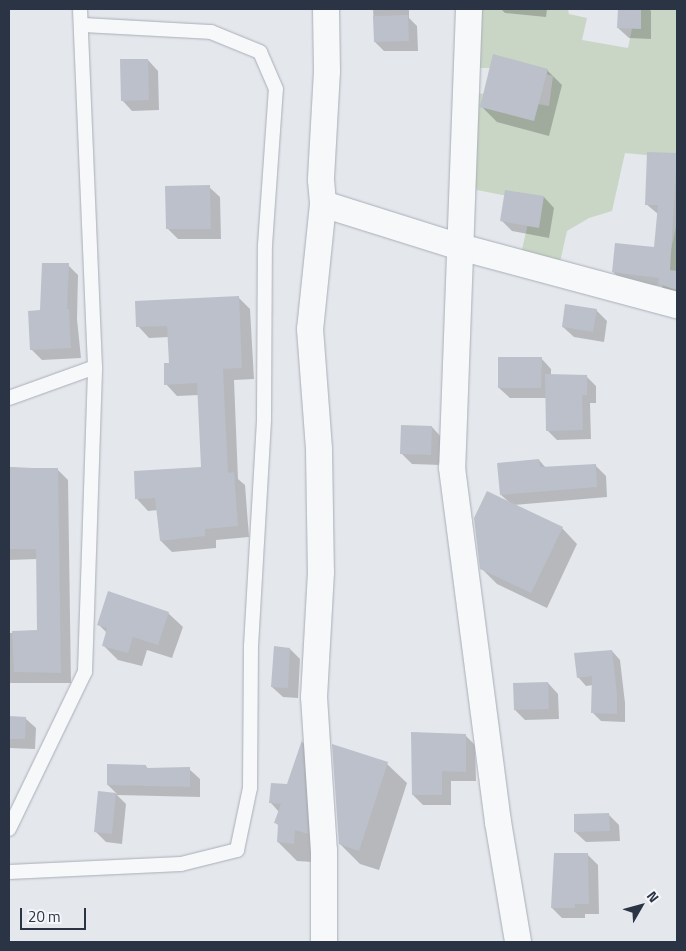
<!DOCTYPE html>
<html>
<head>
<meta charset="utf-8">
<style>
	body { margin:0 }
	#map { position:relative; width:686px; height:951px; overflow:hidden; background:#e4e7ec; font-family:"Titillium Web",sans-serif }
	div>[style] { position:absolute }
	.green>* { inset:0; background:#c9d6c5 }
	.shadow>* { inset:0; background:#0003 }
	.building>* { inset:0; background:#bbc0ca }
	.roads { filter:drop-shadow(0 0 1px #a9aeb7) drop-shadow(0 0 1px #a9aeb7) }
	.lane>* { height:14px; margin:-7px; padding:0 7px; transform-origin:7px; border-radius:7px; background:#f7f8fa }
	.street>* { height:26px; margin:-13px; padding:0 13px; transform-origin:13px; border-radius:13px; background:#f7f8fa }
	span { translate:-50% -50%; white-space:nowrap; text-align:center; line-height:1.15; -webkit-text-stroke:4.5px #f4f6f9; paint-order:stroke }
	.frame { position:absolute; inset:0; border:10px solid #2b3445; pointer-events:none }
	.north { position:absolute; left:616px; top:881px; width:50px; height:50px; -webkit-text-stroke:4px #f4f6f9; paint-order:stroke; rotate:52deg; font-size:14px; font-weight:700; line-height:20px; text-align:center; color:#2b3445 }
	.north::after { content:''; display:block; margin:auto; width:18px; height:22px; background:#2b3445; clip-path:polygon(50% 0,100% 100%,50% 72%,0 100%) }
	.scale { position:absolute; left:20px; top:908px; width:66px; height:22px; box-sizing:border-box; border:2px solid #2b3445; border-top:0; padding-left:6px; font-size:15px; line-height:18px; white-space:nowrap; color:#2b3445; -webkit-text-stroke:4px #f4f6f9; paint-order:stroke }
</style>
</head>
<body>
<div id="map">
	<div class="green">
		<div style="clip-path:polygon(478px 9px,568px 9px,569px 14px,587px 18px,582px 40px,628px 48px,636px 9px,677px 9px,677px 158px,625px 153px,612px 211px,589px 218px,567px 231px,558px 271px,521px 254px,533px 201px,472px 189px,478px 93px,549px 106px,553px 76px,519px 68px,480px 68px)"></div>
		<div style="clip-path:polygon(677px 222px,677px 301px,661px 296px)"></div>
	</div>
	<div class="shadow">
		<div style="clip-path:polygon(373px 9px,409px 9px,409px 18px,417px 26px,418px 51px,384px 51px,375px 42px)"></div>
		<div style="clip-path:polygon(501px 9px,547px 9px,546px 17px,505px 13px)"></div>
		<div style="clip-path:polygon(619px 9px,649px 9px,651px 11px,651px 39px,629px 38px,618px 28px)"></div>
		<div style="clip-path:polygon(148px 60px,158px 71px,159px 110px,132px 111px,122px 100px)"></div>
		<div style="clip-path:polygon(547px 70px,562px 85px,549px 136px,497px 122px,482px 107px)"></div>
		<div style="clip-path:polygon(648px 153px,677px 155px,677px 296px,669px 294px,661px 286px,623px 281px,613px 272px,655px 249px,658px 214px,646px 204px)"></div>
		<div style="clip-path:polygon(209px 187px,220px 197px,221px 239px,178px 239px,168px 229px)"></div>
		<div style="clip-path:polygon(544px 197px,554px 208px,549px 238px,512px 231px,502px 221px)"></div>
		<div style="clip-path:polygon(68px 265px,78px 275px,77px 319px,81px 358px,42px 360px,31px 349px,42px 311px)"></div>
		<div style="clip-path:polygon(238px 297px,250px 309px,254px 379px,234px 380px,238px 479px,245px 485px,249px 537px,216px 540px,216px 548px,172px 552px,161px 541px,158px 510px,148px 511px,137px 499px,202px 468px,199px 395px,177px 396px,166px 384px,170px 364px,169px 337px,149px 338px,138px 326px)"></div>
		<div style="clip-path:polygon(596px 310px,607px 321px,604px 342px,574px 337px,563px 327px)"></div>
		<div style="clip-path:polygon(541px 358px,551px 369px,551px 376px,587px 377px,596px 386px,596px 403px,590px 403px,591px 439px,557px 440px,548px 431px,547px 398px,510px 398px,499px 388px)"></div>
		<div style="clip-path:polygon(432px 427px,442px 438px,441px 465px,412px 464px,401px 453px)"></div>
		<div style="clip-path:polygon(539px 460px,546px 468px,595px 465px,606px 476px,607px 497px,514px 505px,562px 528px,577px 544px,547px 608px,497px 584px,481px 568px,509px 502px,501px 495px)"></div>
		<div style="clip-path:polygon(9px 467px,57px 469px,68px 480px,71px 683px,9px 683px,9px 633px,39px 632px,38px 559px,9px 560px)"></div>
		<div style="clip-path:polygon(168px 613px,183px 627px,172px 658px,147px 650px,142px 666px,118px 660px,104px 646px,107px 633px,99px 625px)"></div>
		<div style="clip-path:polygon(290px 649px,300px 659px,298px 698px,283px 697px,272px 687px)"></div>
		<div style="clip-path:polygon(612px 651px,620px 660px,625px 703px,625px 722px,601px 721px,593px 713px,593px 685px,586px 686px,578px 677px)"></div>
		<div style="clip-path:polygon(548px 683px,558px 694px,559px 719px,525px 720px,515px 710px)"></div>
		<div style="clip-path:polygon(9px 718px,25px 718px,36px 728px,35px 749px,9px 748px)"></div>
		<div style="clip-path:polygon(465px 735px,475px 745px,476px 781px,451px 781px,451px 805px,423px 805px,413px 795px)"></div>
		<div style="clip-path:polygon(302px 742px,320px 760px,312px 862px,297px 861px,278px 842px,279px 826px,276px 823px,279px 812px,271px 803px,288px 786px)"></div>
		<div style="clip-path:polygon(387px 764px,407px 783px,379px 870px,360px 864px,340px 844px)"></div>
		<div style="clip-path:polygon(146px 766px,148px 769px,189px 769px,200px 779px,200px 797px,117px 795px,126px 804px,122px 844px,106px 842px,96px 832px,99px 792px,117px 794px,108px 785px)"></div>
		<div style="clip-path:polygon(608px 814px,619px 825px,620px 841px,586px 842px,575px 832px)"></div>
		<div style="clip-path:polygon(587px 854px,598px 865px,599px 914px,585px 914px,585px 918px,562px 918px,552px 908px)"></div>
	</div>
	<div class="building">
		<div style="clip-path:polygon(618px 9px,641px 9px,641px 29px,617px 28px)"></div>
		<div style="clip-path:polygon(408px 15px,409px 41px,374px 42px,373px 16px)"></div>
		<div style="clip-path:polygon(493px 54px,548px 69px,534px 121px,480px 107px)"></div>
		<div style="clip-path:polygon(120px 59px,148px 59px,149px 100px,121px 101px)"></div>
		<div style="clip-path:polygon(647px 152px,677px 153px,670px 270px,677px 271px,677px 290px,658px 284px,659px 278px,612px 272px,615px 243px,654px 247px,658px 205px,645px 205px)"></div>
		<div style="clip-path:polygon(210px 185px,211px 229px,166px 229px,165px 186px)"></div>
		<div style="clip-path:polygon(505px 190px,544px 196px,539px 228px,500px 221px)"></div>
		<div style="clip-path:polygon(42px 263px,69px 263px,67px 309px,69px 309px,71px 348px,30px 350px,28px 311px,40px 310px)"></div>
		<div style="clip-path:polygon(239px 296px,242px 368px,223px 369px,228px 473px,234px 472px,238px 526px,205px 529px,205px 536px,160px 541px,155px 498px,135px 499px,134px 471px,201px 467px,197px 383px,164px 385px,164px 363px,169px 363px,167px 326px,136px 327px,135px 301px)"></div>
		<div style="clip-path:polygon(565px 304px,597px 309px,593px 332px,562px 327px)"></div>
		<div style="clip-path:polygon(498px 357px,542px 357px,541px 388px,498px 388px)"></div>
		<div style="clip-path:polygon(545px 374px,587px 375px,587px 395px,582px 395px,583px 430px,546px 431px)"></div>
		<div style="clip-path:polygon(401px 425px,432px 426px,431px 455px,400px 454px)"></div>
		<div style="clip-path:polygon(539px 459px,540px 467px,596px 464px,597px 487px,500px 495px,497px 463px)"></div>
		<div style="clip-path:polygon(9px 468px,58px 468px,61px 673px,14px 672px,12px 631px,37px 630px,36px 549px,9px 549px)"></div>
		<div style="clip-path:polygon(487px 491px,563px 527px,531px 593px,480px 569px,474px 518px)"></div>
		<div style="clip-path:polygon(108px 591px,169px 612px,158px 645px,133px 637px,128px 653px,102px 646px,107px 628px,97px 625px)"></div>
		<div style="clip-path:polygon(274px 646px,290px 648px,288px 688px,271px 687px)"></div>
		<div style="clip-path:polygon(612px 650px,617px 694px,617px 714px,591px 713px,592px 676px,577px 678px,574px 653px)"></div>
		<div style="clip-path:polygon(548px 682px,549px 709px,514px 710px,513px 683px)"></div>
		<div style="clip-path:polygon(9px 716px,26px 717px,25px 739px,9px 739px)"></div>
		<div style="clip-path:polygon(411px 732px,466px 734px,466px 772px,442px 771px,442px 795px,412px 795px)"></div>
		<div style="clip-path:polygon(302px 740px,308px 834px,295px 830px,294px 844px,277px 842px,278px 824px,274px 823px,281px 804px,269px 803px,271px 783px,287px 784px)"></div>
		<div style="clip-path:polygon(332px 744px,388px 762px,359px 851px,339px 844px)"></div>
		<div style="clip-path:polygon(107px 764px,146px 765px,146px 768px,190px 767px,190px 787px,107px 785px)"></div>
		<div style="clip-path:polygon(98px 791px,116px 793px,112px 834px,94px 832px)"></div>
		<div style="clip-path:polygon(609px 813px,610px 831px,574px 832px,574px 814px)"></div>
		<div style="clip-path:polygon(554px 853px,588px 853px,589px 904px,575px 904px,575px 908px,551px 908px)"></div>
	</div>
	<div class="roads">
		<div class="lane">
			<div style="left:9px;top:398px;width:91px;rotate:-19.8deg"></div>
			<div style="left:9px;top:829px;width:174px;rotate:-64.2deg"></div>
			<div style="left:85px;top:672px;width:305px;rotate:-88.1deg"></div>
			<div style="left:95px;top:367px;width:358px;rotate:-92.4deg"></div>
			<div style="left:9px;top:872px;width:172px;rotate:-2.7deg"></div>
			<div style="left:181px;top:864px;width:58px;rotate:-14deg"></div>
			<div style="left:237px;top:850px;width:63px;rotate:-78.2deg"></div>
			<div style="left:250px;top:788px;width:142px;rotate:-89.6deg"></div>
			<div style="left:251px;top:646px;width:228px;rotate:-86.7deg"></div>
			<div style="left:264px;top:418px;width:173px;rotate:-89.7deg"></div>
			<div style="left:265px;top:245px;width:156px;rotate:-86deg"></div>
			<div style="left:276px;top:89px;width:40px;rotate:-113.4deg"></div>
			<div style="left:260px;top:52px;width:53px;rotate:-157.8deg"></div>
			<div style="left:211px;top:32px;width:130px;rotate:-176.9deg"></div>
		</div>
		<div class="street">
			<div style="left:326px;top:9px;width:62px;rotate:89.1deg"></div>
			<div style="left:327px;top:71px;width:109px;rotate:93.2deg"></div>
			<div style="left:321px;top:180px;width:24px;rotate:85deg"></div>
			<div style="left:323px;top:204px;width:144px;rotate:17.4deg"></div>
			<div style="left:460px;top:247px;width:225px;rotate:15deg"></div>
			<div style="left:469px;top:9px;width:459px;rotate:92.1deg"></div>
			<div style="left:452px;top:468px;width:357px;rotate:82.6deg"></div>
			<div style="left:498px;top:822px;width:122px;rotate:80.5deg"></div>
			<div style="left:323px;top:204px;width:126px;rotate:95.9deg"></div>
			<div style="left:310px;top:329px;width:121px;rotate:85.7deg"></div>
			<div style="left:319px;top:450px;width:122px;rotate:89.1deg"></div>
			<div style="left:321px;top:572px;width:125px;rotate:93.2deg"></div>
			<div style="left:314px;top:697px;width:154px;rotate:86.3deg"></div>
			<div style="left:324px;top:851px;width:91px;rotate:90deg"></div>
		</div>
	</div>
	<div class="frame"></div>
	<div class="north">N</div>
	<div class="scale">20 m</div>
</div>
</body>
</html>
